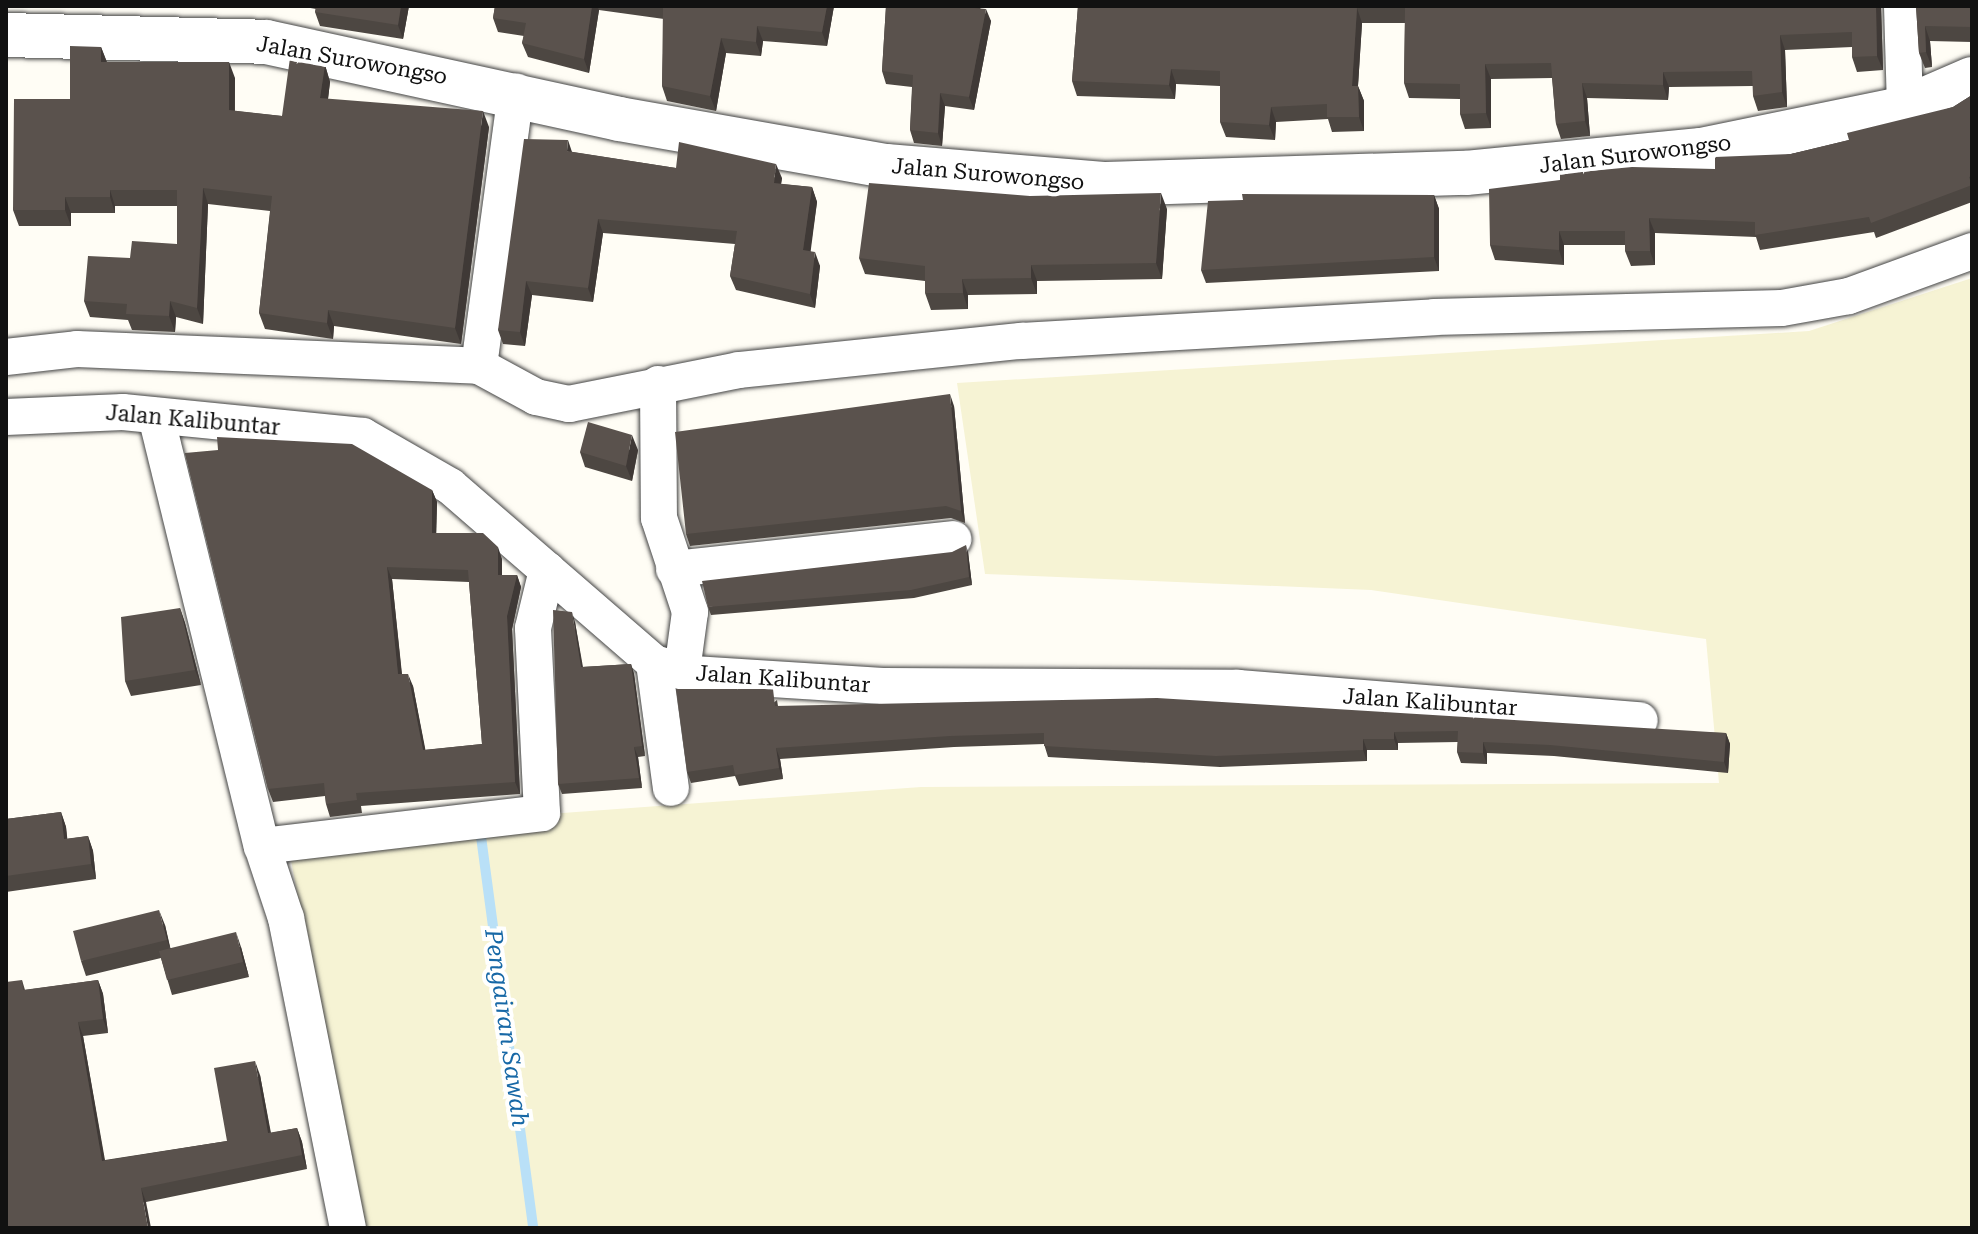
<!DOCTYPE html>
<html>
<head>
<meta charset="utf-8">
<style>
	body { margin:0 }
	#map { position:relative; width:1978px; height:1234px; overflow:hidden; background:#fffdf5; font-family:"Roboto Serif",serif }
	div>[style] { position:absolute }
	.farmland>* { inset:0; background:#f6f3d4 }
	.stream>* { height:10px; margin:-5px; padding:0 5px; transform-origin:5px; border-radius:5px; background:#b9e0f7 }
	.roads { filter:drop-shadow(0 0 2px #444) drop-shadow(0 0 2px #444) }
	.minor>* { height:36px; margin:-18px; padding:0 18px; transform-origin:18px; border-radius:18px; background:#fff }
	.tertiary>* { height:44px; margin:-22px; padding:0 22px; transform-origin:22px; border-radius:22px; background:#fff }
	.wall>* { inset:0; background:#4d4742 }
	.shaded-wall>* { inset:0; background:#3f3936 }
	.building>* { inset:0; background:#5a524d }
	span { translate:-50% -50%; white-space:nowrap; text-align:center; line-height:1.15; -webkit-text-stroke:8px #fff; paint-order:stroke }
	.street-label { font-size:22px; color:#111 }
	.water-label { font-size:24px; color:#1768a6; font-style:italic }
	.frame { position:absolute; inset:0; border:8px solid #111; pointer-events:none }
</style>
</head>
<body>
<div id="map">
	<div class="farmland">
		<div style="clip-path:polygon(1972px 278px,1972px 1228px,359px 1228px,286px 833px,921px 787px,1719px 783px,1706px 639px,1371px 590px,985px 574px,957px 383px,1809px 331px)"></div>
	</div>
	<div class="stream">
		<div style="left:480px;top:829px;width:403px;rotate:82.4deg"></div>
	</div>
	<div class="roads">
		<div class="minor">
			<div style="left:1902px;top:6px;width:102px;rotate:88.3deg"></div>
			<div style="left:6px;top:357px;width:71px;rotate:-6.4deg"></div>
			<div style="left:77px;top:349px;width:402px;rotate:2.4deg"></div>
			<div style="left:479px;top:366px;width:65px;rotate:28.5deg"></div>
			<div style="left:536px;top:397px;width:34px;rotate:12deg"></div>
			<div style="left:569px;top:404px;width:173px;rotate:-11.3deg"></div>
			<div style="left:739px;top:370px;width:284px;rotate:-5.9deg"></div>
			<div style="left:1022px;top:341px;width:413px;rotate:-3.3deg"></div>
			<div style="left:1434px;top:317px;width:348px;rotate:-1.5deg"></div>
			<div style="left:1782px;top:308px;width:68px;rotate:-10.2deg"></div>
			<div style="left:1849px;top:296px;width:131px;rotate:-20.1deg"></div>
			<div style="left:479px;top:366px;width:277px;rotate:-82.3deg"></div>
			<div style="left:658px;top:384px;width:134px;rotate:89.6deg"></div>
			<div style="left:659px;top:518px;width:99px;rotate:71.7deg"></div>
			<div style="left:690px;top:612px;width:60px;rotate:97.7deg"></div>
			<div style="left:156px;top:416px;width:443px;rotate:76.2deg"></div>
			<div style="left:262px;top:846px;width:76px;rotate:71.6deg"></div>
			<div style="left:286px;top:918px;width:316px;rotate:78.7deg"></div>
			<div style="left:6px;top:417px;width:117px;rotate:-2.4deg"></div>
			<div style="left:123px;top:412px;width:241px;rotate:5.7deg"></div>
			<div style="left:363px;top:436px;width:100px;rotate:29.9deg"></div>
			<div style="left:450px;top:486px;width:270px;rotate:40.9deg"></div>
			<div style="left:654px;top:663px;width:41px;rotate:15.8deg"></div>
			<div style="left:693px;top:674px;width:190px;rotate:3.6deg"></div>
			<div style="left:883px;top:686px;width:355px;rotate:0.3deg"></div>
			<div style="left:1238px;top:688px;width:403px;rotate:4.6deg"></div>
			<div style="left:674px;top:569px;width:281px;rotate:-6.1deg"></div>
			<div style="left:654px;top:663px;width:126px;rotate:82.3deg"></div>
			<div style="left:262px;top:846px;width:282px;rotate:-6.7deg"></div>
			<div style="left:542px;top:813px;width:185px;rotate:-92.8deg"></div>
			<div style="left:533px;top:628px;width:60px;rotate:-76.4deg"></div>
		</div>
		<div class="tertiary">
			<div style="left:6px;top:35px;width:260px;rotate:1.5deg"></div>
			<div style="left:266px;top:42px;width:361px;rotate:12.3deg"></div>
			<div style="left:619px;top:119px;width:271px;rotate:10deg"></div>
			<div style="left:886px;top:166px;width:221px;rotate:4.7deg"></div>
			<div style="left:1106px;top:184px;width:360px;rotate:-1.8deg"></div>
			<div style="left:1466px;top:173px;width:236px;rotate:-5.6deg"></div>
			<div style="left:1701px;top:150px;width:208px;rotate:-11.6deg"></div>
			<div style="left:1905px;top:108px;width:73px;rotate:-23.4deg"></div>
		</div>
	</div>
	<div class="wall">
		<div style="clip-path:polygon(299px 6px,409px 6px,403px 39px,320px 26px,315px 12px,316px 9px)"></div>
		<div style="clip-path:polygon(495px 6px,834px 6px,827px 46px,763px 41px,761px 56px,726px 53px,716px 111px,667px 101px,662px 86px,664px 19px,599px 10px,589px 73px,528px 57px,522px 43px,524px 36px,498px 32px,493px 18px)"></div>
		<div style="clip-path:polygon(886px 6px,980px 6px,980px 8px,991px 21px,974px 110px,945px 106px,942px 146px,914px 143px,910px 130px,912px 87px,886px 84px,882px 71px)"></div>
		<div style="clip-path:polygon(1078px 6px,1881px 6px,1883px 70px,1857px 72px,1852px 57px,1852px 47px,1785px 50px,1787px 107px,1758px 111px,1753px 96px,1753px 86px,1669px 87px,1668px 100px,1587px 98px,1590px 136px,1561px 139px,1556px 124px,1552px 78px,1491px 79px,1491px 128px,1465px 129px,1460px 114px,1460px 99px,1409px 98px,1404px 83px,1405px 23px,1362px 23px,1358px 86px,1364px 101px,1364px 131px,1332px 132px,1328px 119px,1276px 122px,1275px 140px,1226px 137px,1220px 122px,1220px 86px,1176px 84px,1175px 99px,1077px 96px,1072px 81px)"></div>
		<div style="clip-path:polygon(1916px 6px,1972px 6px,1972px 42px,1930px 41px,1932px 67px,1925px 68px,1919px 53px)"></div>
		<div style="clip-path:polygon(101px 47px,107px 62px,235px 78px,235px 111px,282px 116px,325px 65px,330px 82px,328px 99px,489px 127px,461px 344px,334px 326px,333px 339px,265px 329px,259px 313px,270px 211px,208px 204px,203px 324px,176px 317px,175px 332px,132px 330px,128px 320px,90px 317px,84px 301px,130px 258px,177px 244px,177px 206px,115px 206px,115px 213px,71px 213px,71px 226px,19px 226px,13px 210px)"></div>
		<div style="clip-path:polygon(1972px 95px,1972px 202px,1876px 238px,1874px 232px,1760px 250px,1756px 237px,1655px 233px,1655px 265px,1631px 266px,1625px 251px,1625px 245px,1564px 245px,1564px 265px,1495px 260px,1490px 245px,1715px 169px,1791px 154px,1849px 140px,1953px 107px)"></div>
		<div style="clip-path:polygon(572px 152px,676px 168px,782px 178px,781px 184px,812px 187px,817px 202px,810px 251px,820px 266px,815px 308px,736px 290px,730px 276px,735px 244px,603px 233px,593px 302px,532px 295px,525px 346px,503px 344px,498px 330px)"></div>
		<div style="clip-path:polygon(1434px 195px,1439px 209px,1439px 271px,1206px 283px,1201px 270px)"></div>
		<div style="clip-path:polygon(1167px 209px,1162px 279px,1037px 281px,1037px 294px,968px 295px,968px 309px,931px 310px,925px 293px,925px 281px,865px 274px,859px 258px)"></div>
		<div style="clip-path:polygon(954px 406px,965px 523px,951px 518px,690px 546px,686px 534px)"></div>
		<div style="clip-path:polygon(638px 450px,632px 481px,585px 467px,580px 452px)"></div>
		<div style="clip-path:polygon(evenodd,185px 453px,432px 490px,437px 502px,436px 533px,502px 559px,502px 575px,517px 575px,521px 587px,512px 629px,520px 794px,361px 806px,362px 813px,330px 817px,326px 804px,325px 796px,273px 802px,268px 789px,185px 453px,392px 579px,469px 582px,482px 744px,425px 750px,413px 686px,402px 674px,392px 579px)"></div>
		<div style="clip-path:polygon(968px 552px,972px 585px,914px 598px,711px 615px,708px 607px)"></div>
		<div style="clip-path:polygon(180px 608px,185px 623px,201px 685px,131px 696px,125px 681px)"></div>
		<div style="clip-path:polygon(575px 622px,583px 667px,631px 664px,634px 674px,645px 756px,638px 757px,642px 788px,562px 794px,558px 784px)"></div>
		<div style="clip-path:polygon(777px 700px,778px 706px,1726px 733px,1730px 744px,1728px 773px,1554px 756px,1487px 753px,1487px 764px,1461px 763px,1457px 752px,1458px 742px,1398px 743px,1398px 750px,1367px 750px,1367px 761px,1220px 767px,1048px 757px,1044px 744px,954px 747px,780px 759px,783px 779px,739px 786px,735px 776px,691px 783px,687px 772px)"></div>
		<div style="clip-path:polygon(61px 812px,66px 827px,67px 839px,88px 836px,93px 851px,96px 879px,6px 892px,6px 819px)"></div>
		<div style="clip-path:polygon(165px 925px,170px 948px,241px 947px,249px 977px,172px 995px,161px 958px,86px 976px,81px 961px)"></div>
		<div style="clip-path:polygon(22px 980px,25px 990px,98px 980px,103px 994px,108px 1033px,83px 1036px,105px 1160px,227px 1141px,260px 1075px,271px 1133px,297px 1128px,302px 1142px,307px 1169px,146px 1202px,6px 1228px)"></div>
	</div>
	<div class="shaded-wall">
		<div style="clip-path:polygon(401px 6px,409px 6px,403px 39px,398px 25px)"></div>
		<div style="clip-path:polygon(592px 6px,597px 6px,599px 10px,589px 73px,584px 59px)"></div>
		<div style="clip-path:polygon(827px 6px,834px 6px,827px 46px,822px 32px)"></div>
		<div style="clip-path:polygon(1876px 6px,1881px 6px,1883px 70px,1877px 56px)"></div>
		<div style="clip-path:polygon(1357px 8px,1362px 23px,1357px 101px,1352px 86px)"></div>
		<div style="clip-path:polygon(986px 9px,991px 21px,974px 110px,969px 97px)"></div>
		<div style="clip-path:polygon(757px 26px,763px 41px,761px 56px,756px 42px)"></div>
		<div style="clip-path:polygon(1925px 26px,1930px 41px,1932px 67px,1926px 52px)"></div>
		<div style="clip-path:polygon(1780px 35px,1785px 50px,1787px 107px,1782px 92px)"></div>
		<div style="clip-path:polygon(721px 38px,726px 53px,716px 111px,710px 96px)"></div>
		<div style="clip-path:polygon(101px 47px,107px 63px,101px 62px)"></div>
		<div style="clip-path:polygon(229px 62px,235px 78px,234px 126px,229px 110px)"></div>
		<div style="clip-path:polygon(1485px 64px,1491px 79px,1491px 128px,1486px 113px)"></div>
		<div style="clip-path:polygon(325px 65px,330px 82px,326px 115px,320px 98px)"></div>
		<div style="clip-path:polygon(1171px 69px,1176px 84px,1175px 99px,1169px 85px)"></div>
		<div style="clip-path:polygon(1663px 72px,1669px 87px,1668px 100px,1663px 85px)"></div>
		<div style="clip-path:polygon(1582px 83px,1587px 98px,1590px 136px,1585px 121px)"></div>
		<div style="clip-path:polygon(1358px 86px,1364px 101px,1364px 131px,1359px 117px)"></div>
		<div style="clip-path:polygon(940px 93px,945px 106px,942px 146px,938px 133px)"></div>
		<div style="clip-path:polygon(1271px 107px,1276px 122px,1275px 140px,1269px 125px)"></div>
		<div style="clip-path:polygon(483px 111px,489px 127px,461px 344px,455px 328px)"></div>
		<div style="clip-path:polygon(568px 140px,573px 155px,567px 151px)"></div>
		<div style="clip-path:polygon(776px 164px,782px 178px,779px 197px,774px 183px)"></div>
		<div style="clip-path:polygon(812px 187px,817px 202px,809px 264px,803px 250px)"></div>
		<div style="clip-path:polygon(203px 188px,208px 204px,203px 324px,197px 308px)"></div>
		<div style="clip-path:polygon(110px 190px,115px 206px,115px 213px,110px 197px)"></div>
		<div style="clip-path:polygon(1161px 193px,1167px 209px,1162px 279px,1156px 263px)"></div>
		<div style="clip-path:polygon(1434px 195px,1439px 209px,1439px 271px,1434px 257px)"></div>
		<div style="clip-path:polygon(65px 197px,71px 213px,71px 226px,65px 210px)"></div>
		<div style="clip-path:polygon(1649px 218px,1655px 233px,1655px 265px,1650px 251px)"></div>
		<div style="clip-path:polygon(598px 219px,603px 233px,593px 302px,588px 288px)"></div>
		<div style="clip-path:polygon(1559px 231px,1564px 245px,1564px 265px,1559px 250px)"></div>
		<div style="clip-path:polygon(815px 252px,820px 266px,815px 308px,810px 294px)"></div>
		<div style="clip-path:polygon(1031px 265px,1037px 281px,1037px 294px,1031px 278px)"></div>
		<div style="clip-path:polygon(962px 279px,968px 295px,968px 309px,963px 293px)"></div>
		<div style="clip-path:polygon(526px 281px,532px 295px,525px 346px,520px 332px)"></div>
		<div style="clip-path:polygon(170px 301px,176px 317px,175px 332px,169px 316px)"></div>
		<div style="clip-path:polygon(328px 310px,334px 326px,333px 339px,327px 323px)"></div>
		<div style="clip-path:polygon(950px 394px,954px 406px,965px 523px,961px 511px)"></div>
		<div style="clip-path:polygon(632px 435px,638px 450px,632px 481px,626px 466px)"></div>
		<div style="clip-path:polygon(432px 490px,437px 502px,436px 545px,432px 533px)"></div>
		<div style="clip-path:polygon(966px 545px,968px 552px,972px 585px,969px 577px)"></div>
		<div style="clip-path:polygon(498px 547px,502px 559px,502px 587px,498px 575px)"></div>
		<div style="clip-path:polygon(387px 567px,392px 579px,403px 687px,398px 674px)"></div>
		<div style="clip-path:polygon(517px 575px,521px 587px,512px 629px,520px 794px,515px 782px,507px 616px)"></div>
		<div style="clip-path:polygon(180px 608px,185px 623px,201px 685px,195px 670px)"></div>
		<div style="clip-path:polygon(572px 612px,575px 622px,584px 677px,581px 667px)"></div>
		<div style="clip-path:polygon(631px 664px,634px 674px,645px 756px,642px 746px)"></div>
		<div style="clip-path:polygon(408px 674px,413px 686px,428px 763px,423px 750px)"></div>
		<div style="clip-path:polygon(1394px 732px,1398px 743px,1398px 750px,1394px 739px)"></div>
		<div style="clip-path:polygon(1726px 733px,1730px 744px,1728px 773px,1724px 762px)"></div>
		<div style="clip-path:polygon(1363px 739px,1367px 750px,1367px 761px,1363px 750px)"></div>
		<div style="clip-path:polygon(1483px 742px,1487px 753px,1487px 764px,1483px 753px)"></div>
		<div style="clip-path:polygon(634px 747px,638px 757px,642px 788px,639px 778px)"></div>
		<div style="clip-path:polygon(776px 748px,780px 759px,783px 779px,779px 768px)"></div>
		<div style="clip-path:polygon(61px 812px,66px 827px,69px 854px,64px 839px)"></div>
		<div style="clip-path:polygon(88px 836px,93px 851px,96px 879px,91px 864px)"></div>
		<div style="clip-path:polygon(159px 910px,165px 925px,172px 955px,167px 940px)"></div>
		<div style="clip-path:polygon(236px 932px,241px 947px,249px 977px,243px 962px)"></div>
		<div style="clip-path:polygon(98px 980px,103px 994px,108px 1033px,103px 1019px)"></div>
		<div style="clip-path:polygon(78px 1022px,83px 1036px,107px 1175px,102px 1161px)"></div>
		<div style="clip-path:polygon(255px 1061px,260px 1075px,273px 1147px,268px 1133px)"></div>
		<div style="clip-path:polygon(297px 1128px,302px 1142px,307px 1169px,302px 1155px)"></div>
		<div style="clip-path:polygon(141px 1188px,146px 1202px,151px 1228px,148px 1228px)"></div>
	</div>
	<div class="building">
		<div style="clip-path:polygon(316px 6px,401px 6px,398px 25px,315px 12px)"></div>
		<div style="clip-path:polygon(495px 6px,592px 6px,584px 59px,522px 43px,526px 23px,493px 18px)"></div>
		<div style="clip-path:polygon(663px 6px,827px 6px,822px 32px,757px 26px,756px 42px,721px 38px,710px 96px,662px 86px)"></div>
		<div style="clip-path:polygon(886px 6px,975px 6px,975px 8px,986px 9px,969px 97px,940px 93px,938px 133px,910px 130px,913px 75px,882px 71px)"></div>
		<div style="clip-path:polygon(1078px 6px,1876px 6px,1877px 56px,1852px 57px,1852px 32px,1780px 35px,1782px 92px,1753px 96px,1752px 71px,1663px 72px,1663px 85px,1582px 83px,1585px 121px,1556px 124px,1551px 63px,1485px 64px,1486px 113px,1460px 114px,1460px 84px,1404px 83px,1405px 8px,1357px 8px,1352px 86px,1358px 86px,1359px 117px,1327px 117px,1327px 104px,1271px 107px,1269px 125px,1220px 122px,1220px 71px,1171px 69px,1169px 85px,1072px 81px)"></div>
		<div style="clip-path:polygon(1916px 6px,1972px 6px,1972px 27px,1925px 26px,1926px 52px,1919px 53px)"></div>
		<div style="clip-path:polygon(70px 46px,101px 47px,101px 62px,229px 62px,229px 110px,282px 116px,290px 58px,325px 65px,320px 98px,483px 111px,455px 328px,328px 310px,327px 323px,259px 313px,272px 196px,203px 188px,197px 308px,170px 301px,169px 316px,126px 314px,127px 304px,84px 301px,88px 256px,130px 258px,132px 241px,177px 244px,177px 190px,110px 190px,110px 197px,65px 197px,65px 210px,13px 210px,14px 99px,70px 99px)"></div>
		<div style="clip-path:polygon(1972px 95px,1972px 176px,1969px 177px,1972px 185px,1871px 223px,1869px 217px,1755px 235px,1755px 222px,1649px 218px,1650px 251px,1625px 251px,1625px 231px,1559px 231px,1559px 250px,1490px 245px,1489px 189px,1560px 180px,1560px 174px,1632px 167px,1715px 169px,1715px 157px,1791px 154px,1849px 140px,1847px 133px,1953px 107px)"></div>
		<div style="clip-path:polygon(524px 139px,568px 140px,567px 151px,676px 168px,679px 142px,776px 164px,774px 183px,812px 187px,803px 250px,815px 252px,810px 294px,730px 276px,737px 231px,598px 219px,588px 288px,526px 281px,520px 332px,498px 330px)"></div>
		<div style="clip-path:polygon(869px 183px,1030px 196px,1161px 193px,1156px 263px,1031px 265px,1031px 278px,962px 279px,963px 293px,925px 293px,925px 266px,859px 258px)"></div>
		<div style="clip-path:polygon(1242px 194px,1434px 195px,1434px 257px,1201px 270px,1208px 201px,1243px 200px)"></div>
		<div style="clip-path:polygon(950px 394px,961px 511px,946px 506px,686px 534px,675px 432px)"></div>
		<div style="clip-path:polygon(588px 422px,632px 435px,626px 466px,580px 452px)"></div>
		<div style="clip-path:polygon(evenodd,217px 437px,352px 444px,432px 490px,432px 533px,483px 533px,498px 547px,498px 575px,517px 575px,507px 616px,515px 782px,356px 793px,357px 800px,326px 804px,324px 783px,268px 789px,185px 453px,218px 450px,217px 437px,387px 567px,468px 570px,482px 744px,423px 750px,408px 674px,398px 674px,387px 567px)"></div>
		<div style="clip-path:polygon(966px 545px,969px 577px,911px 590px,708px 607px,702px 581px,952px 552px)"></div>
		<div style="clip-path:polygon(180px 608px,195px 670px,125px 681px,121px 617px)"></div>
		<div style="clip-path:polygon(553px 610px,572px 612px,581px 667px,631px 664px,642px 746px,634px 747px,639px 778px,558px 784px)"></div>
		<div style="clip-path:polygon(676px 689px,773px 689px,775px 706px,1157px 698px,1726px 733px,1724px 762px,1550px 745px,1483px 742px,1483px 753px,1457px 752px,1458px 731px,1394px 732px,1394px 739px,1363px 739px,1363px 750px,1216px 756px,1044px 746px,1044px 733px,950px 736px,776px 748px,779px 768px,735px 775px,733px 765px,687px 772px)"></div>
		<div style="clip-path:polygon(61px 812px,64px 839px,88px 836px,91px 864px,6px 876px,6px 819px)"></div>
		<div style="clip-path:polygon(159px 910px,167px 940px,81px 961px,73px 931px)"></div>
		<div style="clip-path:polygon(236px 932px,243px 962px,167px 980px,159px 951px)"></div>
		<div style="clip-path:polygon(22px 980px,23px 990px,98px 980px,103px 1019px,78px 1022px,102px 1161px,227px 1141px,214px 1068px,255px 1061px,268px 1133px,297px 1128px,302px 1155px,141px 1188px,148px 1228px,6px 1228px,6px 982px)"></div>
	</div>
	<div class="street-label">
		<span style="left:352px;top:60px;rotate:10deg">Jalan Surowongso</span>
		<span style="left:1635px;top:154px;rotate:-7deg">Jalan Surowongso</span>
		<span style="left:988px;top:174px;rotate:5deg">Jalan Surowongso</span>
		<span style="left:193px;top:420px;rotate:5deg">Jalan Kalibuntar</span>
		<span style="left:783px;top:679px;rotate:4deg">Jalan Kalibuntar</span>
		<span style="left:1430px;top:702px;rotate:4deg">Jalan Kalibuntar</span>
	</div>
	<div class="water-label">
		<span style="left:506px;top:1028px;rotate:82deg">Pengairan Sawah</span>
	</div>
	<div class="frame"></div>
</div>
</body>
</html>
